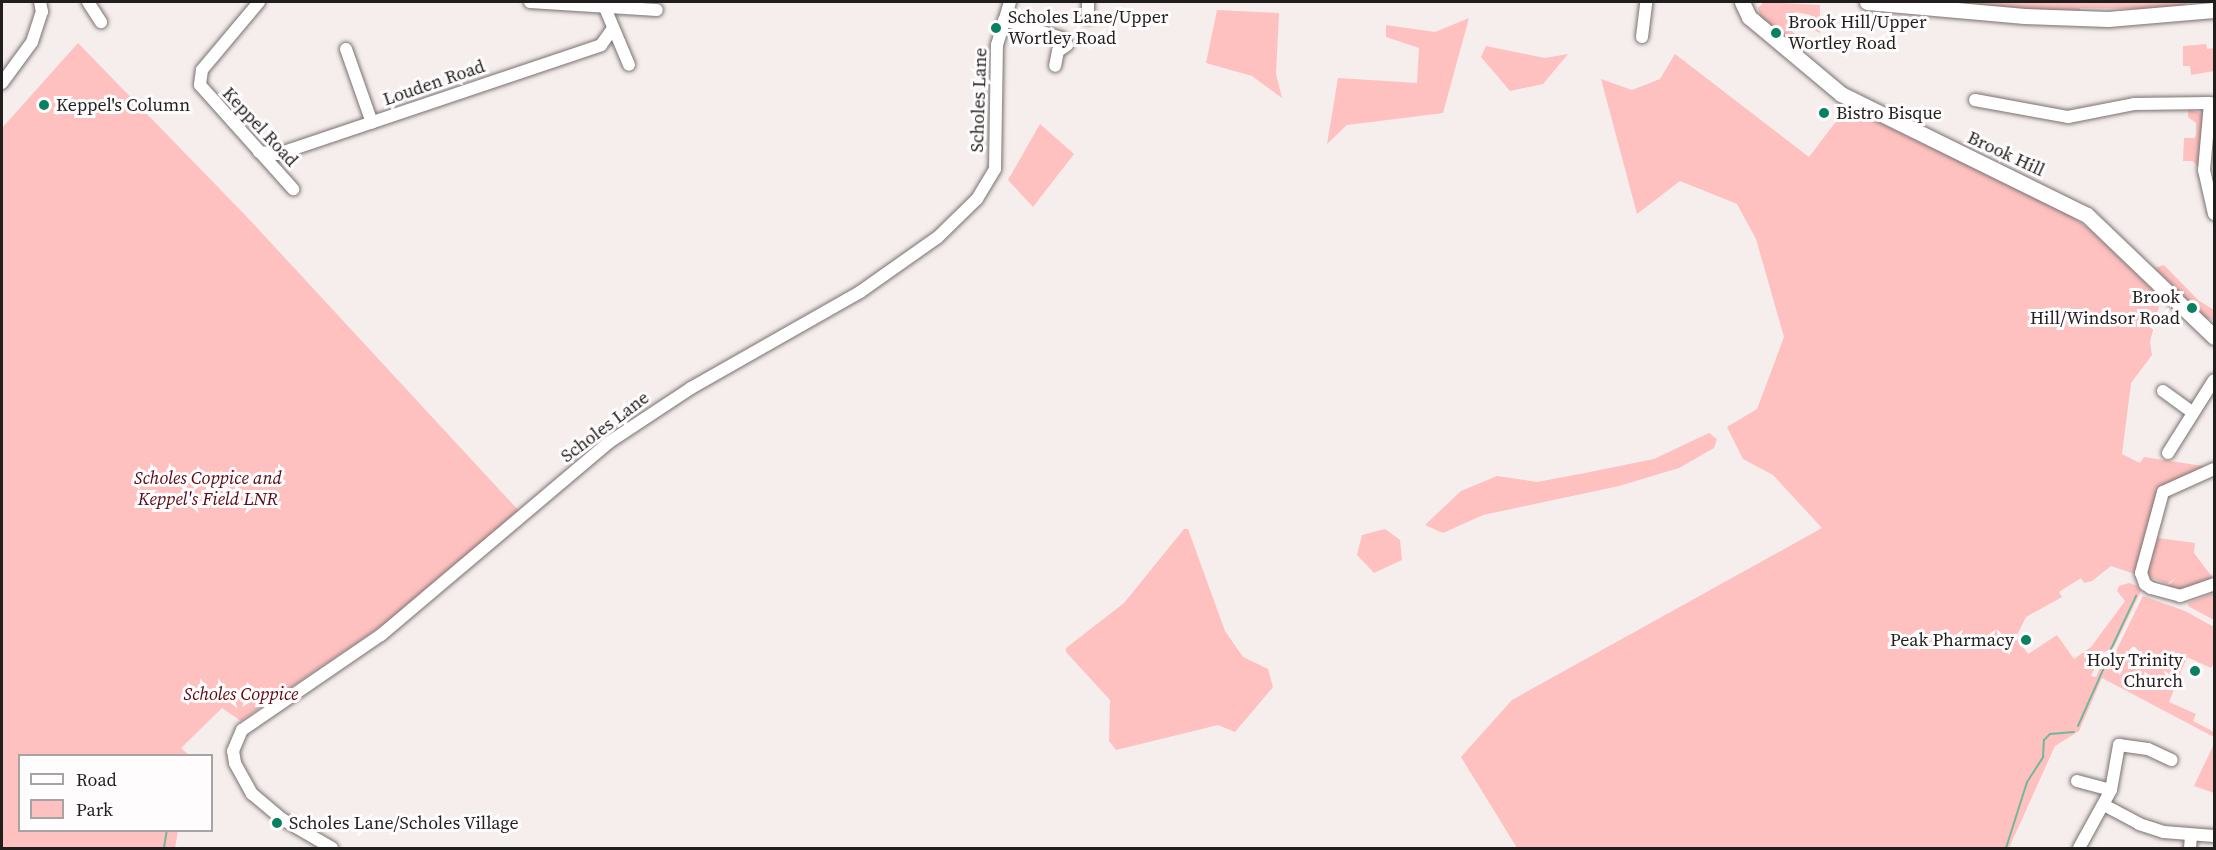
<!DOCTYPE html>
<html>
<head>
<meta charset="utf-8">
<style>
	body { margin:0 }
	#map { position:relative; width:2216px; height:850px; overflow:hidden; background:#f6eded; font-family:"Source Serif 4",serif }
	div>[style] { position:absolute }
	.green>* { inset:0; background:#fec1bf }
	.stream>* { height:2px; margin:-1px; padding:0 1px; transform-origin:1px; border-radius:1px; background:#72b79c }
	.roads { filter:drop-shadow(0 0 2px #797170) drop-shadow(0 0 2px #797170) }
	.minor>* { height:12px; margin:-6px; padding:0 6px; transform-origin:6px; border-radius:6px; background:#fff }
	.major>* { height:15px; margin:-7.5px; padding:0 7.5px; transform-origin:7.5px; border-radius:7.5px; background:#fff }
	.dots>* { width:16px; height:16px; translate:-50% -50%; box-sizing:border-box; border:3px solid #fefcfc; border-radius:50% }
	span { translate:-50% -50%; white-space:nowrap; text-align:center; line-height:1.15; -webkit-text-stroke:6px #fefcfc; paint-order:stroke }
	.poi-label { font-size:18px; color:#211e1e }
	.left { translate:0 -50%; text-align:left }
	.right { translate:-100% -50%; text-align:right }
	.street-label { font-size:18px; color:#211e1e }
	.park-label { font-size:18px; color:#5a0914; font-style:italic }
	.frame { position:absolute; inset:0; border:3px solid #211e1e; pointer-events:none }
	.legend { position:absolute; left:18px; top:754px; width:195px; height:78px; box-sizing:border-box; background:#fefcfc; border:2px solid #a6a3a3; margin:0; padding:8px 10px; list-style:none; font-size:18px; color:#211e1e }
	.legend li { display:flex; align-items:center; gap:12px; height:30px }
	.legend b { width:30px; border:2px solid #a6a3a3 }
</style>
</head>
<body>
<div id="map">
	<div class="green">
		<div style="clip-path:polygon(1764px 2px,1820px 5px,1820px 33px,1806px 26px,1811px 15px,1795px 12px,1788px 27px,1795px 34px,1792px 46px,1761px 19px,1758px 8px)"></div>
		<div style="clip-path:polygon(1944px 2px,2188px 2px,2184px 6px,2162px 9px,2080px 8px,2079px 13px)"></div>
		<div style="clip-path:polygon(1217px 10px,1279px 13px,1276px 74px,1282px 98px,1252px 76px,1206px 63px)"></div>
		<div style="clip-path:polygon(1469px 18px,1443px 113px,1347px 125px,1327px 144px,1338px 78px,1417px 83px,1419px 48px,1386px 37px,1386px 25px,1435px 32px)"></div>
		<div style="clip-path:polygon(78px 43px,247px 217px,519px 511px,392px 619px,241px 721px,222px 708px,181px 748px,189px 755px,20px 756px,20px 830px,178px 831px,175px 848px,2px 848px,2px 128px)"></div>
		<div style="clip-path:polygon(2206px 44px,2207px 49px,2214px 48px,2214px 71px,2191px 75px,2190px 66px,2183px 66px,2183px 46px)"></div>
		<div style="clip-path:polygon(1486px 46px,1545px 58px,1568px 54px,1543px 84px,1510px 91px,1481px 57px)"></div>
		<div style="clip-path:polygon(1675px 54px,1809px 157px,1847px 107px,2066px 213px,2088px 228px,2161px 298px,2150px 342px,2152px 355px,2131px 383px,2122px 454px,2140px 463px,2144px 457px,2209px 467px,2170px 485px,2146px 547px,2140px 550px,2135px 574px,2111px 566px,2092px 581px,2084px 583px,2081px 578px,2059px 592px,2062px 597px,2026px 617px,2016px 637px,2028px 654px,2057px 635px,2074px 659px,2091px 647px,2125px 601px,2117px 591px,2119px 586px,2129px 583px,2138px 586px,2141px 591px,2114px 647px,2102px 653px,2091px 676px,2096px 677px,2104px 658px,2116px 651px,2143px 596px,2185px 611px,2214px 627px,2214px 663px,2211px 668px,2187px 657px,2169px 702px,2196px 714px,2193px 721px,2214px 732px,2214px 737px,2102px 678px,2079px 731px,2055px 746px,2009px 848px,1517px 848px,1461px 757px,1512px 700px,1822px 528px,1773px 475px,1743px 459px,1727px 427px,1757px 409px,1784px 337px,1756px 239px,1737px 204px,1680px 181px,1637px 214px,1601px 79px,1632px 90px,1660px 79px)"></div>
		<div style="clip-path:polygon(2188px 109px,2204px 114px,2199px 168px,2193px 161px,2183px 161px,2184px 138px,2195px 138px,2196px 133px,2196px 123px,2188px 117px)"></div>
		<div style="clip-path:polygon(1040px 124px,1074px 154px,1033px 207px,1008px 180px)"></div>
		<div style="clip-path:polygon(2164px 265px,2198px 300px,2214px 310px,2214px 320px,2205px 318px,2155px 268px)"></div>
		<div style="clip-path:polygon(1709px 433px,1717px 439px,1714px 448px,1679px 468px,1619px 486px,1483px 515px,1443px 533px,1425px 525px,1461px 491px,1497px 476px,1537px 482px,1585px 473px,1654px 459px)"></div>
		<div style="clip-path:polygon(1184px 529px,1188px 529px,1225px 631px,1243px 657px,1268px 669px,1273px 687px,1235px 732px,1218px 725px,1116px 750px,1109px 741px,1110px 700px,1066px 652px,1066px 648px,1124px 603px)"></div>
		<div style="clip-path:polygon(1385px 529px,1400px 540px,1402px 560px,1374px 573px,1357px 555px,1362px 535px)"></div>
		<div style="clip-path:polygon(2158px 538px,2195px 543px,2194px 553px,2212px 577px,2198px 586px,2182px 590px,2168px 586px,2177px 577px,2167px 584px,2150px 577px,2146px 568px)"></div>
		<div style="clip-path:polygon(2214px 593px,2214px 620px,2188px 606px,2188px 603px)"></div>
		<div style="clip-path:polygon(2214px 744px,2214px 793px,2194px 786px)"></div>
	</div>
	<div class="stream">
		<div style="left:2111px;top:649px;width:59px;rotate:-64.7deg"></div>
		<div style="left:2078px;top:726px;width:79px;rotate:-66deg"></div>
		<div style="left:164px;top:848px;width:18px;rotate:-81deg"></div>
		<div style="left:2006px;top:848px;width:69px;rotate:-72.3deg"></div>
		<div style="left:2027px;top:782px;width:30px;rotate:-57deg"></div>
		<div style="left:2043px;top:757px;width:17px;rotate:-87deg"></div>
		<div style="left:2044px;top:740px;width:8px;rotate:-45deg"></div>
		<div style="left:2050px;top:734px;width:24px;rotate:-5deg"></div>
	</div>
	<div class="roads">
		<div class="minor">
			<div style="left:88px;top:2px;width:24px;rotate:57deg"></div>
			<div style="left:259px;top:2px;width:89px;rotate:130deg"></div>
			<div style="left:202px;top:70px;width:15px;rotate:98deg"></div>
			<div style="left:200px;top:85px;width:140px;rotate:48.2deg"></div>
			<div style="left:530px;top:2px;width:127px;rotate:3.6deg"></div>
			<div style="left:1088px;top:2px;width:16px;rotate:90deg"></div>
			<div style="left:603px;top:3px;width:67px;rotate:67.2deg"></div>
			<div style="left:1004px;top:20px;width:60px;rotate:17.5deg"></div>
			<div style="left:1061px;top:38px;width:9px;rotate:49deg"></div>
			<div style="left:1067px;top:45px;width:11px;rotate:146deg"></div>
			<div style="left:1058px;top:51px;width:15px;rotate:101deg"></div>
			<div style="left:1642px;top:37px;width:35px;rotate:-83deg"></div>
			<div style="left:346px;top:49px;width:78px;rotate:70.6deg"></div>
			<div style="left:2px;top:83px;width:51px;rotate:-53.8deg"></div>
			<div style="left:32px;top:42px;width:32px;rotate:-72deg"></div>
			<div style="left:42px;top:12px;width:10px;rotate:-101deg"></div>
			<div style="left:1975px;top:100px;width:95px;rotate:10.4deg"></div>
			<div style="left:2068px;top:117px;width:67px;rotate:-11.1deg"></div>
			<div style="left:2134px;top:104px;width:76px;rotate:-0.8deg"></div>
			<div style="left:2210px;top:103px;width:67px;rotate:95.1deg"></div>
			<div style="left:2204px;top:170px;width:45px;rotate:77.2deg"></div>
			<div style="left:259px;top:152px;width:19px;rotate:6deg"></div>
			<div style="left:278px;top:154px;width:341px;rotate:-18.6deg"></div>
			<div style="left:601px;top:45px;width:19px;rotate:-54deg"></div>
			<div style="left:2163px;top:391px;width:36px;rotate:36deg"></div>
			<div style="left:2168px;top:453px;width:86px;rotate:-57.8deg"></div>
			<div style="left:2214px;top:469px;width:56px;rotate:155.7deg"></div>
			<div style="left:2163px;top:492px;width:84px;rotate:105.2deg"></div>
			<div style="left:2141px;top:573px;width:12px;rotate:70deg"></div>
			<div style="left:2145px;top:584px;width:7px;rotate:34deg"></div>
			<div style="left:2151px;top:588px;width:30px;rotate:15deg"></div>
			<div style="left:2180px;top:596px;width:36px;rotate:-19deg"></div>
			<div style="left:2077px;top:781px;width:35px;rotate:15deg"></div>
			<div style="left:2104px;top:805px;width:40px;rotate:28deg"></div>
			<div style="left:2139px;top:824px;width:26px;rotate:18deg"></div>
			<div style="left:2164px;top:832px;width:50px;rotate:4.6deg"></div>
			<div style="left:332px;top:848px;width:58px;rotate:-149.9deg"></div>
			<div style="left:282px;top:819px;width:39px;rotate:-140deg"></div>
			<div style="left:252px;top:794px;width:35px;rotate:-119deg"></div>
			<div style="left:235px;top:763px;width:12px;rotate:-99deg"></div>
			<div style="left:233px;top:751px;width:23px;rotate:-67deg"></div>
			<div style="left:242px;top:730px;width:168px;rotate:-34.4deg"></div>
			<div style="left:381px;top:635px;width:297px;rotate:-40.2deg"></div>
			<div style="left:608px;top:443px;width:100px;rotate:-33.5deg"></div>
			<div style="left:691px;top:388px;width:194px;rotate:-29.6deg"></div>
			<div style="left:860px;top:292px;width:95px;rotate:-35.2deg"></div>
			<div style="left:938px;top:237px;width:54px;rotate:-44.3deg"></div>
			<div style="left:977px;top:199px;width:35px;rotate:-59deg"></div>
			<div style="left:995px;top:169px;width:124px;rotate:-89.1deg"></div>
			<div style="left:997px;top:45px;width:45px;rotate:-73.2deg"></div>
			<div style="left:2079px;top:848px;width:66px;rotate:-61.1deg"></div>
			<div style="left:2111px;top:790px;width:46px;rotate:-79.9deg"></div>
			<div style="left:2119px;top:745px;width:29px;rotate:8deg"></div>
			<div style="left:2148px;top:749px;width:26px;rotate:25deg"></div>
			<div style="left:2190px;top:848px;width:12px;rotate:-85deg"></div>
		</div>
		<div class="major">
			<div style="left:1742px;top:2px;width:17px;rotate:65deg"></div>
			<div style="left:1749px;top:17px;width:120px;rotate:39.9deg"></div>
			<div style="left:1841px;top:94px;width:274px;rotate:26.2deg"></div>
			<div style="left:2087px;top:215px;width:176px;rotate:43.8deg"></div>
			<div style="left:1867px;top:2px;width:158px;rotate:5.1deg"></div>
			<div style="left:2024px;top:16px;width:84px;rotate:2deg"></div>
			<div style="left:2108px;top:19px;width:106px;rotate:-4.9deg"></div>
		</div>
	</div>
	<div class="dots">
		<div style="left:996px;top:28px;background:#098160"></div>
		<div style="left:1776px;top:33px;background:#098160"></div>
		<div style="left:44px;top:105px;background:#098160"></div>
		<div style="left:1824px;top:113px;background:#098160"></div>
		<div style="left:2192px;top:308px;background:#098160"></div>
		<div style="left:2026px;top:640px;background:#098160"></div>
		<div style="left:2195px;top:671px;background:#098160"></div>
		<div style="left:277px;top:823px;background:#098160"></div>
	</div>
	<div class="poi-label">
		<span class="left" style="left:1008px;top:28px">Scholes Lane/Upper<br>Wortley Road</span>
		<span class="left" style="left:1788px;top:33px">Brook Hill/Upper<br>Wortley Road</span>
		<span class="left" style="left:56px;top:105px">Keppel's Column</span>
		<span class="left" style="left:1836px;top:113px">Bistro Bisque</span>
		<span class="right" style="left:2180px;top:308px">Brook<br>Hill/Windsor Road</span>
		<span class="right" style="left:2014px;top:640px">Peak Pharmacy</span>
		<span class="right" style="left:2183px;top:671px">Holy Trinity<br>Church</span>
		<span class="left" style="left:289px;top:823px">Scholes Lane/Scholes Village</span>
	</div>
	<div class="street-label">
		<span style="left:434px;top:83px;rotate:-19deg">Louden Road</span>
		<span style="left:979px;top:100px;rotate:-88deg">Scholes Lane</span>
		<span style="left:260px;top:127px;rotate:47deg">Keppel Road</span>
		<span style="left:2006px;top:154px;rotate:25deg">Brook Hill</span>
		<span style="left:605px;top:427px;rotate:-37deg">Scholes Lane</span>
	</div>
	<div class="park-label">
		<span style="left:208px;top:489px">Scholes Coppice and<br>Keppel's Field LNR</span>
		<span style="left:241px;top:694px">Scholes Coppice</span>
	</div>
	<div class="frame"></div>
	<ul class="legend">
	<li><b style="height:8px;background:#fff"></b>Road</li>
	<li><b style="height:16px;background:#fec1bf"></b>Park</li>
	</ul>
</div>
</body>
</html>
